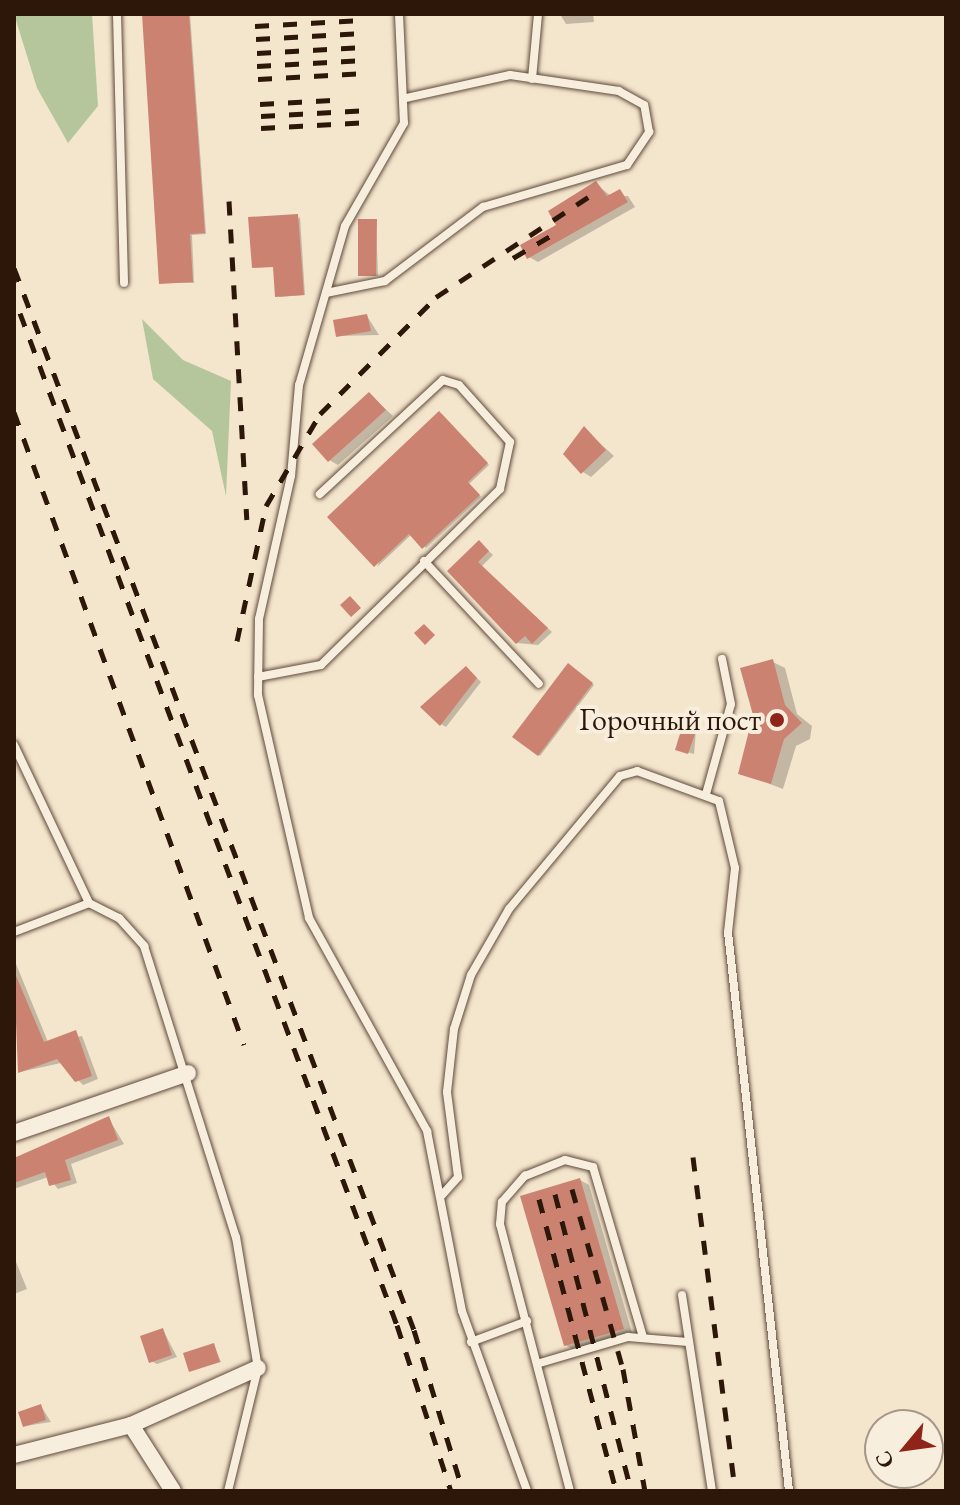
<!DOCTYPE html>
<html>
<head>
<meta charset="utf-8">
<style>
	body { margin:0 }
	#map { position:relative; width:960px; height:1505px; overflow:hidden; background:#f4e5cd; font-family:"EB Garamond",serif }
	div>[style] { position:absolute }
	.green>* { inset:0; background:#b6c69c }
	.shadow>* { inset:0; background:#0003 }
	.building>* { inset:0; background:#cc8270 }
	.roads { filter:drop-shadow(0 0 2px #5e4a3a) drop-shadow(0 0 2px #5e4a3a) }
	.lane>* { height:8px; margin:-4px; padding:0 4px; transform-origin:4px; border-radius:4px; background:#f8eede }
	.street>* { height:16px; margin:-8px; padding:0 8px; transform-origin:8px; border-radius:8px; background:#f8eede }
	.rail>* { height:5px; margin-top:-2.5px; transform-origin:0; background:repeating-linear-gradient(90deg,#2c1709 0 14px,transparent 0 28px) }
	.dots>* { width:22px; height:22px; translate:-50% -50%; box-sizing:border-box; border:4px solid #f8eede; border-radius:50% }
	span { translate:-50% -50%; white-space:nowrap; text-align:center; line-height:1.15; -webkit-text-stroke:8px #f8eede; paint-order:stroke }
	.poi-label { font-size:30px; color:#2c1709 }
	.right { translate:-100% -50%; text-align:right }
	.frame { position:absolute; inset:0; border:16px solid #2c1709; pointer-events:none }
	.north { position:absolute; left:864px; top:1409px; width:80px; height:80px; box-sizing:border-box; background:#f8eede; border:2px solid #a69889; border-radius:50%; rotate:241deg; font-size:22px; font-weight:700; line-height:32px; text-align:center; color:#2c1709 }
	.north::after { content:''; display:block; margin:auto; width:28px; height:36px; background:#8f2418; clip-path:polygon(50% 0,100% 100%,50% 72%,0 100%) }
</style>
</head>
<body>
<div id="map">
	<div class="green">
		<div style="clip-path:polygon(14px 14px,92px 14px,98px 106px,68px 143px,37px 88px)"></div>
		<div style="clip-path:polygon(142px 319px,183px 360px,231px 381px,226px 496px,212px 431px,153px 379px)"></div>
	</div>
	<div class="shadow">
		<div style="clip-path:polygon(143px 14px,190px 14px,206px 234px,192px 235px,194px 283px,161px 283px)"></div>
		<div style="clip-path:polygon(560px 14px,593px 14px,594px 22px,566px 24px)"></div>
		<div style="clip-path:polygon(596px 184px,611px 196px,628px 196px,635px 207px,538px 262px,529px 257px)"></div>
		<div style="clip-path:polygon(300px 217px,305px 295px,279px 297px,275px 267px,254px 267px)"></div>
		<div style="clip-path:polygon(376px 221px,378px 276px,362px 276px,360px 275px)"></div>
		<div style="clip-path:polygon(367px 316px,379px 335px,338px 336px)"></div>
		<div style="clip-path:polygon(369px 394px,393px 416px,338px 465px,329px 460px)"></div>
		<div style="clip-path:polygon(442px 414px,489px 465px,469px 484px,481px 497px,426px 548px,412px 534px,377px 567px)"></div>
		<div style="clip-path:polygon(584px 429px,614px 456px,591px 477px,583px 472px)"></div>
		<div style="clip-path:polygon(479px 542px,493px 555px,482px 566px,552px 632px,538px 645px,517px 643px,450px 571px)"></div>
		<div style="clip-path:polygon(773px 662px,785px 668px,797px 714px,812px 726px,810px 739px,796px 746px,783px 789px,741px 773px)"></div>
		<div style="clip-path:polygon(568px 665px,594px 685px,540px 756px,514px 736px)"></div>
		<div style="clip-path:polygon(471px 672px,481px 682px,446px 727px,441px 724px)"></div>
		<div style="clip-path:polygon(696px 730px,694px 754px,680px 750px)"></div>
		<div style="clip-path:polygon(14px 959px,48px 1042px,82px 1036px,98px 1079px,83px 1085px,61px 1063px,20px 1072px)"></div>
		<div style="clip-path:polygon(109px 1119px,124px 1144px,71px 1164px,77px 1183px,58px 1189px,48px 1177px,14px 1189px,14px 1159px)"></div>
		<div style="clip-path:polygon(580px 1180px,589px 1185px,632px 1333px,574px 1350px,565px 1345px)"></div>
		<div style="clip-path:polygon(14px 1257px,27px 1289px,14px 1294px)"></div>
		<div style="clip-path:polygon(163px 1330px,177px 1357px,157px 1364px,151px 1361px)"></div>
		<div style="clip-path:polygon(214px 1346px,221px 1362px,191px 1370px)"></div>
		<div style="clip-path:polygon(41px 1406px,51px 1422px,25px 1426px)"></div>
	</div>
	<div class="building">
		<div style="clip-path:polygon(142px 14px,189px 14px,205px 233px,190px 234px,193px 282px,159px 284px)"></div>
		<div style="clip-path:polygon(596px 181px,607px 196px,620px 189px,628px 202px,527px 259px,520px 245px,556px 225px,548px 211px)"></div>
		<div style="clip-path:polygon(298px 214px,304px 295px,275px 297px,273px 267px,252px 268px,248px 217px)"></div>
		<div style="clip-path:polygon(358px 219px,377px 219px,376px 276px,358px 276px)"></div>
		<div style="clip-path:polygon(367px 314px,371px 331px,336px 337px,333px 320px)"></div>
		<div style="clip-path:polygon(369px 392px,386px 410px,328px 462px,312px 444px)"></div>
		<div style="clip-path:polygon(439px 411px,488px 463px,468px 482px,480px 495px,422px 549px,409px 534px,374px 567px,327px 517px)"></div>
		<div style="clip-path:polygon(584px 426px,606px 450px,581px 474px,563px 454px)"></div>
		<div style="clip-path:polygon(479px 540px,489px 551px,478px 562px,548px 628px,532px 644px,525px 636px,516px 644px,447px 571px)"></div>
		<div style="clip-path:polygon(350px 596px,361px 608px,351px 617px,340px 605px)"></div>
		<div style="clip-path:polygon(424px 624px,435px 635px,425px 645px,414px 633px)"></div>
		<div style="clip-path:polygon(773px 659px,785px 705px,802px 723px,784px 739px,771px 784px,738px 774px,753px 715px,740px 668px)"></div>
		<div style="clip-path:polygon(568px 663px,593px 683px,538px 756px,512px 737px)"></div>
		<div style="clip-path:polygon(466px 666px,477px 678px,440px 726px,420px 707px)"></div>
		<div style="clip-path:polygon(683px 724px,697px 728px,688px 754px,675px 750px)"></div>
		<div style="clip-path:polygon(14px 971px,44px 1042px,76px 1030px,92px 1076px,75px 1082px,57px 1059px,18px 1073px)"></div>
		<div style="clip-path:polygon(109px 1116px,118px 1140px,65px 1160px,71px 1180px,49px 1186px,45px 1172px,14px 1183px,14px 1158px)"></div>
		<div style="clip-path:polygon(580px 1178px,624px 1329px,564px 1346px,520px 1196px)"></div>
		<div style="clip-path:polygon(163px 1328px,172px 1355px,149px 1363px,140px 1336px)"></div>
		<div style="clip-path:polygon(214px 1343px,220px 1362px,189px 1372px,183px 1353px)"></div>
		<div style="clip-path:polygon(41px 1404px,46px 1420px,23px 1427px,18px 1412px)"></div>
	</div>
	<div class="roads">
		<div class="lane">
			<div style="left:117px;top:14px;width:269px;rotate:88.5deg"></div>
			<div style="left:399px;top:14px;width:109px;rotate:87.4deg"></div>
			<div style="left:404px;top:123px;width:119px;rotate:119.8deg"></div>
			<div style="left:345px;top:226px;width:166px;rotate:106.1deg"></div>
			<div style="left:299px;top:385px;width:91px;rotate:95deg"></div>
			<div style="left:291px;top:476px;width:147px;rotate:102.6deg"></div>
			<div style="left:259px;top:619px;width:76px;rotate:90.8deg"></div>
			<div style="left:258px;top:695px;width:229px;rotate:77.1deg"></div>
			<div style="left:309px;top:918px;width:244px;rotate:61deg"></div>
			<div style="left:427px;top:1131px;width:183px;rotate:79deg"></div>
			<div style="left:462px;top:1311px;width:191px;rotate:70.1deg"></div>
			<div style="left:532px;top:79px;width:65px;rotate:-84.7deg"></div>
			<div style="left:326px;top:293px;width:60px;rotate:-11.5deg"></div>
			<div style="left:385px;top:281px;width:123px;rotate:-37.1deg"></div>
			<div style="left:483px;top:207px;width:150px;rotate:-16.3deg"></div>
			<div style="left:627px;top:165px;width:40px;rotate:-56deg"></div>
			<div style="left:649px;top:132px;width:27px;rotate:-100deg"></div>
			<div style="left:644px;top:105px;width:29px;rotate:-151deg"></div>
			<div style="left:619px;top:91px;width:110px;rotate:-171.6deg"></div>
			<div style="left:510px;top:75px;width:107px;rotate:167.5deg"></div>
			<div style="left:424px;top:561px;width:168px;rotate:46.9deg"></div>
			<div style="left:258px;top:677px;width:64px;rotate:-10.8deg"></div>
			<div style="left:321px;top:665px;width:251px;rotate:-44.5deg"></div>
			<div style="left:500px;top:489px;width:48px;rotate:-78deg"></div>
			<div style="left:510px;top:442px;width:76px;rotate:-131.8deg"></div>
			<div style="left:459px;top:385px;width:17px;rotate:-163deg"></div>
			<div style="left:443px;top:380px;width:168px;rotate:137.2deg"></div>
			<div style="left:14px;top:745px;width:175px;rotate:64.6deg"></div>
			<div style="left:89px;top:903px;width:34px;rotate:27deg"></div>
			<div style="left:119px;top:918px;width:38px;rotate:48deg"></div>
			<div style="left:144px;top:946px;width:305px;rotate:72.5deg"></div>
			<div style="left:236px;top:1237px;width:133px;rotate:80.5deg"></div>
			<div style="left:258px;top:1368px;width:127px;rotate:103.7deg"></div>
			<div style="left:706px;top:794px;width:93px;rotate:-74.5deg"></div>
			<div style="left:731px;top:704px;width:46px;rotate:-101.3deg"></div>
			<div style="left:14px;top:932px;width:80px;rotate:-21.1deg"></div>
			<div style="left:442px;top:1195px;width:24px;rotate:-48deg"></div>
			<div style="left:458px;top:1177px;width:86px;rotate:-97.4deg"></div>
			<div style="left:447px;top:1092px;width:63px;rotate:-83.7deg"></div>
			<div style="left:454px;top:1029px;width:57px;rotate:-72.5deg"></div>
			<div style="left:471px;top:975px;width:76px;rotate:-60.1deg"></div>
			<div style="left:509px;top:909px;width:173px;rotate:-50.2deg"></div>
			<div style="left:620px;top:776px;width:18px;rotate:-16deg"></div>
			<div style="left:637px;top:771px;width:87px;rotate:20.1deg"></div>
			<div style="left:719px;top:801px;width:69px;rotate:76.6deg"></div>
			<div style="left:735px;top:868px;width:64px;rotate:96.2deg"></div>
			<div style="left:728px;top:932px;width:562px;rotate:83.77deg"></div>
			<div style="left:682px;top:1295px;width:198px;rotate:81.3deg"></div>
			<div style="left:471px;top:1342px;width:60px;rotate:-20.6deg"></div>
			<div style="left:540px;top:1363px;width:92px;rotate:-16.5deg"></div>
			<div style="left:628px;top:1337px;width:60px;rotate:4.8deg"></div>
			<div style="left:570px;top:1491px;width:276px;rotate:-104.7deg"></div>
			<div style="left:500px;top:1224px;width:22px;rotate:-85deg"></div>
			<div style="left:502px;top:1202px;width:35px;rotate:-49deg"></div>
			<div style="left:525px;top:1176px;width:43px;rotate:-21.8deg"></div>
			<div style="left:565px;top:1160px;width:29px;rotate:14deg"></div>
			<div style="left:593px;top:1167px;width:177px;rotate:73.6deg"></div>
		</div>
		<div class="street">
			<div style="left:14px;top:1133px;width:184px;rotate:-19deg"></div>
			<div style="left:131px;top:1425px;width:78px;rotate:57.5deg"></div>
			<div style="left:14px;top:1455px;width:121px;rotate:-14.4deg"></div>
			<div style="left:131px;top:1425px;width:139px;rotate:-24.2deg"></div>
		</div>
	</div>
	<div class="rail">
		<div style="left:255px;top:26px;width:107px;rotate:-3.2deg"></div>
		<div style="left:256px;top:39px;width:107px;rotate:-3.2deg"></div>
		<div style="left:257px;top:53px;width:107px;rotate:-3.2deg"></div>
		<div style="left:257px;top:66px;width:108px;rotate:-3.2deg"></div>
		<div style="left:258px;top:79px;width:108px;rotate:-3.2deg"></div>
		<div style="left:260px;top:104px;width:72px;rotate:-3.2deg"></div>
		<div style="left:261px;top:116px;width:108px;rotate:-3.2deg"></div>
		<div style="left:261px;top:128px;width:109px;rotate:-3.2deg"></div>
		<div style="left:229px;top:201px;width:319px;rotate:86.8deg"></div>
		<div style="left:513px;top:258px;width:43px;rotate:-30.7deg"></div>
		<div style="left:14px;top:268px;width:1135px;rotate:69.36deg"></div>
		<div style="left:414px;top:1330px;width:168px;rotate:73.1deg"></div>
		<div style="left:20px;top:313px;width:1080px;rotate:69.57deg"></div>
		<div style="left:397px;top:1325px;width:175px;rotate:72deg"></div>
		<div style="left:14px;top:412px;width:673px;rotate:70.03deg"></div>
		<div style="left:237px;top:641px;width:138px;rotate:-77.9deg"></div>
		<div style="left:266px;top:506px;width:107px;rotate:-59.6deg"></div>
		<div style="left:320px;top:414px;width:165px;rotate:-45.2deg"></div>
		<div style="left:436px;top:297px;width:191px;rotate:-33.3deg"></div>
		<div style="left:693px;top:1157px;width:337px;rotate:82.8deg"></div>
		<div style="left:572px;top:1189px;width:187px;rotate:74.2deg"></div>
		<div style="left:623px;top:1369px;width:124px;rotate:79.8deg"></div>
		<div style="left:555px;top:1194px;width:307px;rotate:75.6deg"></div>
		<div style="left:539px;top:1199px;width:302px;rotate:75.2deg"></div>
	</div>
	<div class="dots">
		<div style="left:777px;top:720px;background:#8f2418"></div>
	</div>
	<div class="poi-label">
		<span class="right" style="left:761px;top:720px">Горочный пост</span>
	</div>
	<div class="frame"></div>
	<div class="north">С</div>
</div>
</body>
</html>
